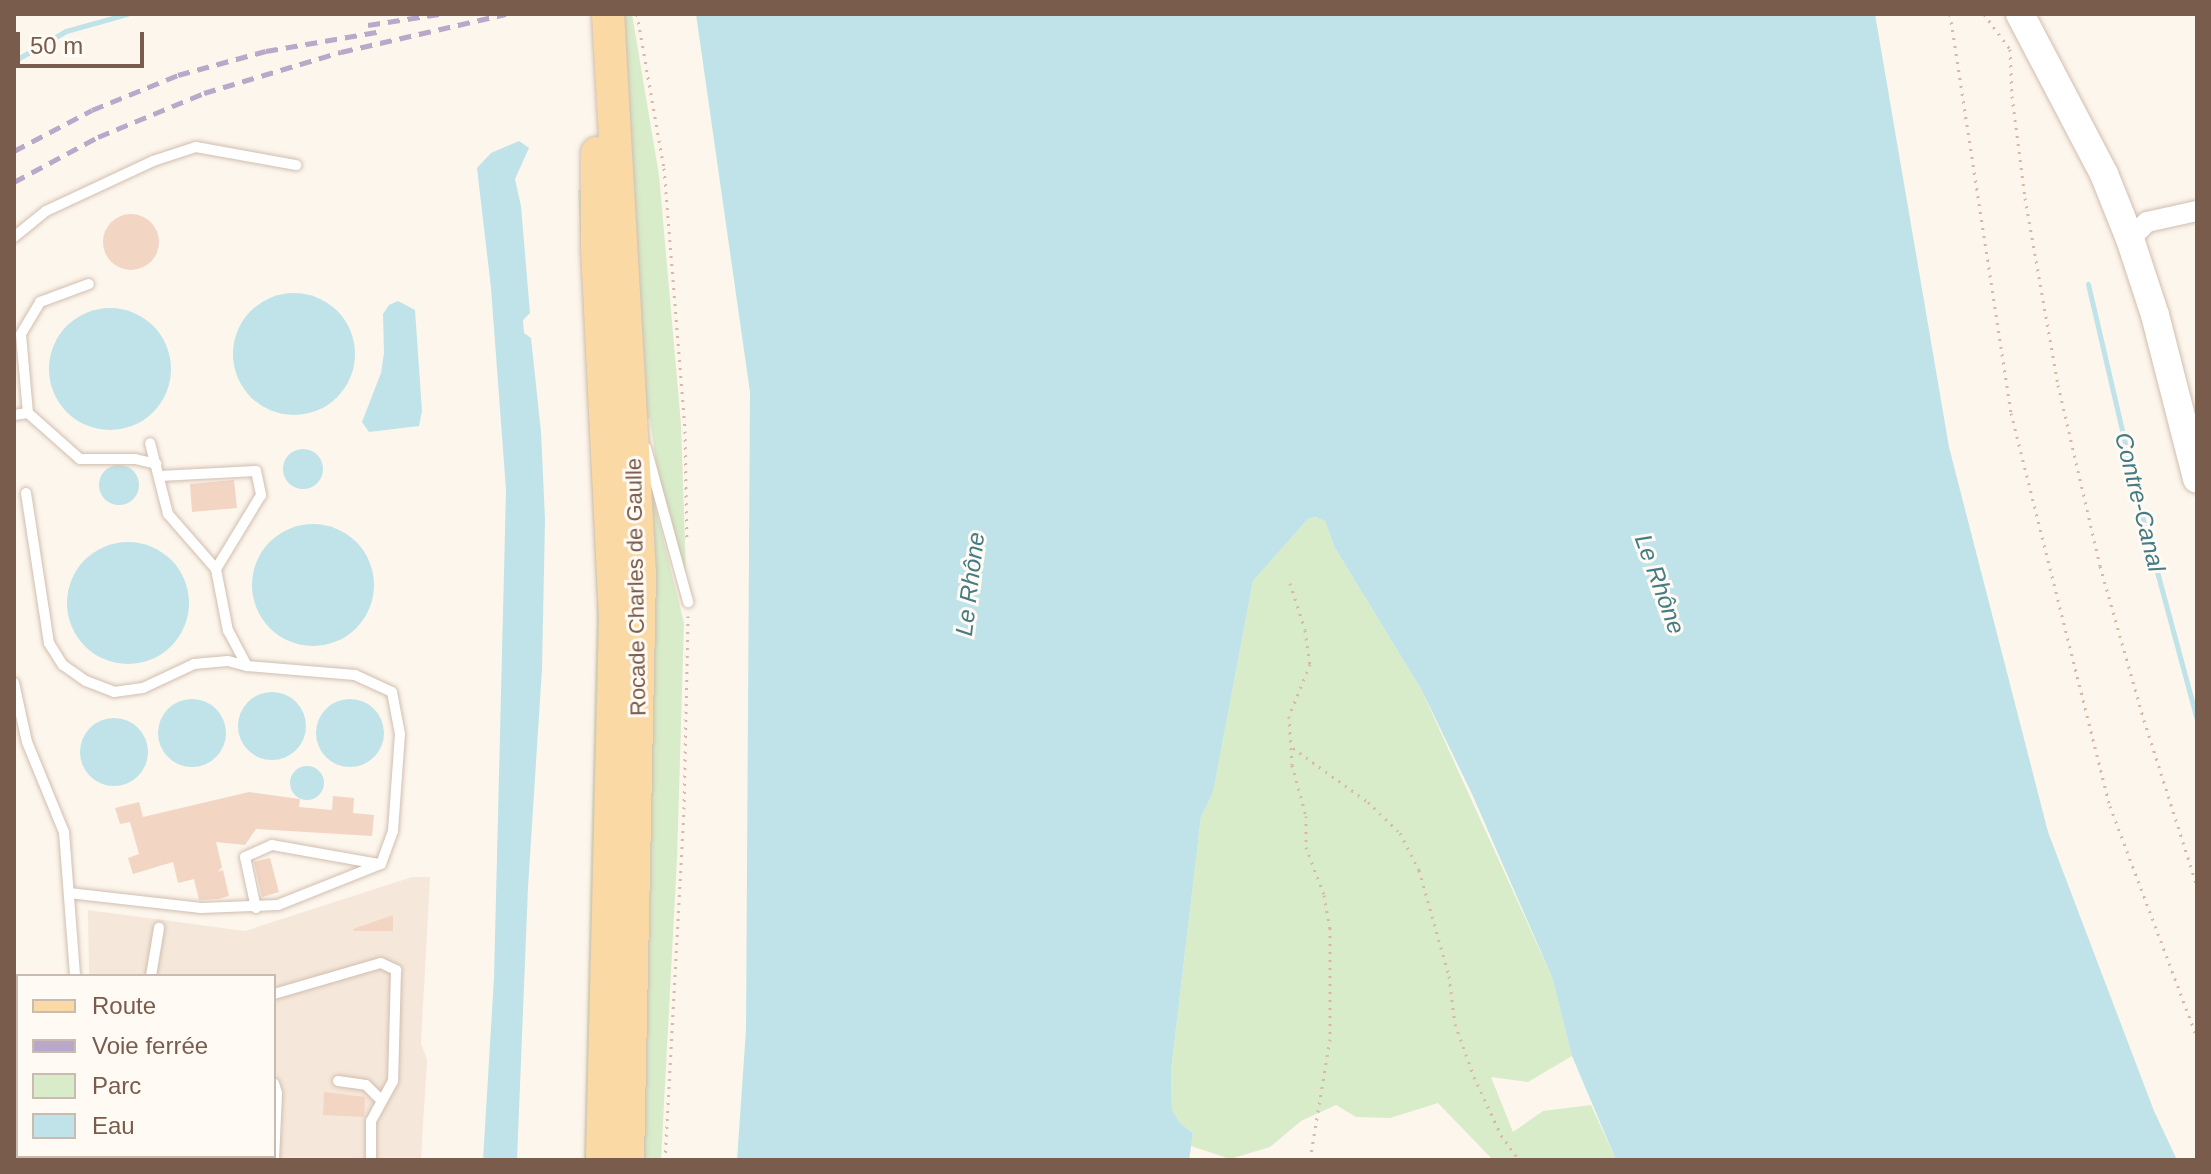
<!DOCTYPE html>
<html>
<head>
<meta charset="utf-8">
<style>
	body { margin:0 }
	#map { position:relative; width:2211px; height:1174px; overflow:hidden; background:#fdf6ec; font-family:Helvetica,sans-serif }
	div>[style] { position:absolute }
	.residential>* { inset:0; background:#f5e8da }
	.green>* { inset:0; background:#d8ecc9 }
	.water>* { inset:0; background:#bfe3e8 }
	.round { border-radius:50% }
	.stream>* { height:5px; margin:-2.5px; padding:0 2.5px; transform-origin:2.5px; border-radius:2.5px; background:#bfe3e8 }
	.building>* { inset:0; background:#f3d5c3 }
	.path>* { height:3px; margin-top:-1.5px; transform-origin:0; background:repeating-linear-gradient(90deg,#d9b8a5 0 2px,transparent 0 8px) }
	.roads { filter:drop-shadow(0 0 2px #d1beb0) drop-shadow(0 0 2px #d1beb0) }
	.lane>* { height:10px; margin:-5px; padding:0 5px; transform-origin:5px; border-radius:5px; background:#fff }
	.street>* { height:20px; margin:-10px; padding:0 10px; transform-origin:10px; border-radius:10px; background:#fff }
	.secondary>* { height:28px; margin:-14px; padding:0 14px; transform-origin:14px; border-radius:14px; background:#fff }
	.primary>* { height:32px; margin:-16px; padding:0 16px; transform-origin:16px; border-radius:16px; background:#fbd9a5 }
	.rail>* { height:5px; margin-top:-2.5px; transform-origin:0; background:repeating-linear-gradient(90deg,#b9a8c9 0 12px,transparent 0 20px) }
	span { translate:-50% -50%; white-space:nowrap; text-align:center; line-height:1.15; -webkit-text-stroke:6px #fffaf3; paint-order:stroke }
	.street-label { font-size:22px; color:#7a5c4d }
	.water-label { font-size:24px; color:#437c86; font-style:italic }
	.frame { position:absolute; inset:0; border:16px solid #7a5c4d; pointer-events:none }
	.legend { position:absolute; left:16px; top:974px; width:260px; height:184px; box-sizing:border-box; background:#fffaf3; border:2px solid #cabbb1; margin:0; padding:10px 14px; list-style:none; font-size:24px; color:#7a5c4d }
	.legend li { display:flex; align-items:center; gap:16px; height:40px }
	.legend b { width:40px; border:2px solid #cabbb1 }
	.scale { position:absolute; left:16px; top:32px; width:128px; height:36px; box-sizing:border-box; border:4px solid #7a5c4d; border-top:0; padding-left:10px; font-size:24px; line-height:28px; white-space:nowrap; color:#7a5c4d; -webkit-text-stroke:6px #fffaf3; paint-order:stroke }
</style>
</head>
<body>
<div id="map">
	<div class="residential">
		<div style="clip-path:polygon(412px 877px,430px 877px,421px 1043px,427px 1060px,421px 1160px,85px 1160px,85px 1156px,274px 1156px,274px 976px,89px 976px,88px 910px,245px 931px)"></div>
	</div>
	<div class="green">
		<div style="clip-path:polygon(624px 14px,632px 14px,659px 175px,681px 424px,686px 575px,660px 489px,650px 419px,644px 417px)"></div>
		<div style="clip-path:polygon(578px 190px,585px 190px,604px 611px,591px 1160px,584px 1160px,597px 599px)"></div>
		<div style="clip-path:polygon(650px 486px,684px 623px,677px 859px,661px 1160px,643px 1160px)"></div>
		<div style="clip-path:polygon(1317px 517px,1325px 521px,1335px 548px,1421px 689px,1552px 977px,1572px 1056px,1528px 1082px,1491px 1077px,1513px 1132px,1543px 1111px,1591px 1105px,1616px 1160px,1493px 1160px,1438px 1103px,1390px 1118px,1356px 1117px,1336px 1105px,1301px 1121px,1270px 1147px,1230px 1159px,1191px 1146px,1193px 1133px,1180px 1123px,1172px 1110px,1171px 1071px,1201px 817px,1213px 791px,1253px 581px,1308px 519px)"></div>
	</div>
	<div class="water">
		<div style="clip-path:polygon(696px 14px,1875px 14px,1949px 447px,2048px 832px,2154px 1111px,2177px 1160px,1616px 1160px,1572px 1056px,1552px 977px,1472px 794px,1421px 689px,1335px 548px,1325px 521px,1316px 517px,1308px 519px,1253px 581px,1213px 792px,1201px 817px,1171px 1071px,1172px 1110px,1180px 1123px,1193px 1133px,1189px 1160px,737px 1160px,746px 1030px,750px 392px)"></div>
		<div style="clip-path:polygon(519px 141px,529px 148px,515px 179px,521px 206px,530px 313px,523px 320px,524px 333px,531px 338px,541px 432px,545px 519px,542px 669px,528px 887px,517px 1160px,483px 1160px,494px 978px,506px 490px,491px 288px,477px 168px,491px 153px)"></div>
		<div class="round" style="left:233px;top:293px;width:122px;height:122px"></div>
		<div style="clip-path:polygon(398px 301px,415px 310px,422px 411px,419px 426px,369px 432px,362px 422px,381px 373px,384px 353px,383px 314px,389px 305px)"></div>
		<div class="round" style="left:49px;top:308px;width:122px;height:122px"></div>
		<div class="round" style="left:283px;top:449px;width:40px;height:40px"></div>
		<div class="round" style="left:99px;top:465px;width:40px;height:40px"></div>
		<div class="round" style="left:252px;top:524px;width:122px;height:122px"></div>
		<div class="round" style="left:67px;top:542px;width:122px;height:122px"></div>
		<div class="round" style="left:238px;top:692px;width:68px;height:68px"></div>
		<div class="round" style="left:316px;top:699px;width:68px;height:68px"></div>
		<div class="round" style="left:158px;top:699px;width:68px;height:68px"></div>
		<div class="round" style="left:80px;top:718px;width:68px;height:68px"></div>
		<div class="round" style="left:290px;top:766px;width:34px;height:34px"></div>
	</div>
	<div class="stream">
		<div style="left:14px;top:61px;width:60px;rotate:-30deg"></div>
		<div style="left:66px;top:31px;width:63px;rotate:-15.6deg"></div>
		<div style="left:2088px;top:284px;width:238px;rotate:76.9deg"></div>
		<div style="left:2142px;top:516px;width:211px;rotate:74.9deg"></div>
	</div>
	<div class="building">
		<div class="round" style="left:103px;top:214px;width:56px;height:56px"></div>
		<div style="clip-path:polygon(234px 480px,237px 508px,192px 512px,190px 484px)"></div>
		<div style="clip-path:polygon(249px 792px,300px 799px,299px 807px,332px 810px,333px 796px,354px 798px,353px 813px,374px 815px,372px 836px,256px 829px,245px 845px,216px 842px,222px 867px,218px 872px,223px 870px,229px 896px,218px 899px,199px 900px,194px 879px,178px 883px,173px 862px,133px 874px,128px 858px,139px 854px,130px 822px,120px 824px,115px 808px,139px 802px,143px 817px)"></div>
		<div style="clip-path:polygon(270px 858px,279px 892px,262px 897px,254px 862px)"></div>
		<div style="clip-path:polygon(393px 915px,393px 931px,354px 931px,353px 929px)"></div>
		<div style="clip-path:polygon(324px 1092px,365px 1097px,364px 1117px,323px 1115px)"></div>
	</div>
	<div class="path">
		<div style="left:637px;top:14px;width:156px;rotate:80.1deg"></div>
		<div style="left:664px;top:168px;width:264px;rotate:85.4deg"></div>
		<div style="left:685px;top:431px;width:110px;rotate:89deg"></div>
		<div style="left:1950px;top:14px;width:404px;rotate:81.3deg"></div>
		<div style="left:2011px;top:413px;width:405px;rotate:75.9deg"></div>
		<div style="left:2110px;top:806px;width:248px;rotate:69.4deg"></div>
		<div style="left:1984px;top:14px;width:44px;rotate:53.4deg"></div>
		<div style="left:2010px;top:49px;width:47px;rotate:87.6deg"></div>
		<div style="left:2012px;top:96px;width:103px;rotate:82.7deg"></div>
		<div style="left:2025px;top:198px;width:190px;rotate:80deg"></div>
		<div style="left:2058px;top:385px;width:186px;rotate:76.9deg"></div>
		<div style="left:2100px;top:566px;width:160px;rotate:74.1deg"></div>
		<div style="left:2144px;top:720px;width:174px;rotate:72.3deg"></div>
		<div style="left:1290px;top:583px;width:49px;rotate:72.3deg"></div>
		<div style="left:1305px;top:630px;width:34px;rotate:82deg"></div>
		<div style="left:1310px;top:664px;width:56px;rotate:112deg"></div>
		<div style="left:1289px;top:716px;width:49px;rotate:86.5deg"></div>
		<div style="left:1292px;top:765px;width:53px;rotate:74.6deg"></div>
		<div style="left:1306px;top:816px;width:31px;rotate:90deg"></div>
		<div style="left:1306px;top:847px;width:51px;rotate:69.4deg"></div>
		<div style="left:1324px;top:895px;width:34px;rotate:80deg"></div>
		<div style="left:1330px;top:928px;width:111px;rotate:90deg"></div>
		<div style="left:1330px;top:1039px;width:123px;rotate:99.4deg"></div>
		<div style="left:1293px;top:748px;width:92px;rotate:35.8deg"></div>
		<div style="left:1368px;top:802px;width:45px;rotate:44.1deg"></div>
		<div style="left:1400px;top:833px;width:42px;rotate:62.8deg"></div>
		<div style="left:1419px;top:870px;width:110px;rotate:74.2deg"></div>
		<div style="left:1449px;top:976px;width:48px;rotate:82.9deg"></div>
		<div style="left:1455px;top:1024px;width:56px;rotate:70.3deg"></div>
		<div style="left:1474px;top:1077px;width:64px;rotate:65deg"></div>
		<div style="left:1501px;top:1135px;width:31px;rotate:54deg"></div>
		<div style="left:665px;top:1160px;width:352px;rotate:-86.9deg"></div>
		<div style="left:684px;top:809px;width:193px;rotate:-88.8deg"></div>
	</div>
	<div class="roads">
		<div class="lane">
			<div style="left:14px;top:237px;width:41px;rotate:-39.1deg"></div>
			<div style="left:46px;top:211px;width:118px;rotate:-25deg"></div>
			<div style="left:153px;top:161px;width:45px;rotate:-18deg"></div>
			<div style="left:196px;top:147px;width:102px;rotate:10.2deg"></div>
			<div style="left:28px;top:413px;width:79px;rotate:-95.1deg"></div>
			<div style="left:21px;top:334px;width:37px;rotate:-59deg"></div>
			<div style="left:40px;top:302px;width:52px;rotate:-20.2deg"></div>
			<div style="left:14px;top:415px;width:14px;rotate:-8deg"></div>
			<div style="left:28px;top:413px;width:69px;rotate:41.5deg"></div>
			<div style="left:80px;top:459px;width:55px"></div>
			<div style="left:135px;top:459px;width:22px;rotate:13deg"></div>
			<div style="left:646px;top:448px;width:160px;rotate:74.7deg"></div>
			<div style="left:160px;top:476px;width:96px;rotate:-3deg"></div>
			<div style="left:256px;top:471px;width:25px;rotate:78deg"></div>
			<div style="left:261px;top:495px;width:87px;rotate:121.3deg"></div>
			<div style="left:26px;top:493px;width:152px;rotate:81.3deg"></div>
			<div style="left:49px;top:643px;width:26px;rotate:58deg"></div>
			<div style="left:63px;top:665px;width:28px;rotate:35deg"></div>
			<div style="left:86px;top:681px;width:30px;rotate:21deg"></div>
			<div style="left:114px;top:692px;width:29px;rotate:-8deg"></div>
			<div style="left:143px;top:688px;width:56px;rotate:-25.2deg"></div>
			<div style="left:194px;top:664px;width:34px;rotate:-5deg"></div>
			<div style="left:228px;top:661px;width:20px;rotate:15deg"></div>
			<div style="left:14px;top:683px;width:60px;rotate:77.6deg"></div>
			<div style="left:27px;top:742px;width:97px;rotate:67.7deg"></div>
			<div style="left:64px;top:832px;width:144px;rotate:85.6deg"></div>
			<div style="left:69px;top:893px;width:133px;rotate:6.5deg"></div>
			<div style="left:201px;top:908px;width:77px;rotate:-2.2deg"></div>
			<div style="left:278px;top:905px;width:111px;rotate:-21.7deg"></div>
			<div style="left:381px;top:864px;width:35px;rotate:-70deg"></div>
			<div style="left:393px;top:831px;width:97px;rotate:-85.9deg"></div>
			<div style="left:400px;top:734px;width:43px;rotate:-100.8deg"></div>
			<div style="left:392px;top:692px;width:41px;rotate:-155.3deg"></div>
			<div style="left:355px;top:675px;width:108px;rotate:-175.2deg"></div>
			<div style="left:247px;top:666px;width:40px;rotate:-118deg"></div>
			<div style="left:228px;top:631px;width:63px;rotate:-101deg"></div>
			<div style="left:216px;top:569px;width:73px;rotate:-131.1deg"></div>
			<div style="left:168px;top:514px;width:73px;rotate:-104.2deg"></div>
			<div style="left:256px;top:908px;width:52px;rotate:-102.2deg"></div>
			<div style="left:245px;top:857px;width:30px;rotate:-24deg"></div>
			<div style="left:272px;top:845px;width:109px;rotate:10.1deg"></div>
			<div style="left:151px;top:976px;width:49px;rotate:-80.5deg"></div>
			<div style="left:274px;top:994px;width:111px;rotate:-16.2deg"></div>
			<div style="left:381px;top:963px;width:17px;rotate:25deg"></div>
			<div style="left:396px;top:970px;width:111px;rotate:91.5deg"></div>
			<div style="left:393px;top:1081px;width:46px;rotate:118.8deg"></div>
			<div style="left:371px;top:1121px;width:39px;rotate:90deg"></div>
			<div style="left:338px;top:1081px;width:28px;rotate:8deg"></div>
			<div style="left:366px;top:1085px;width:21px;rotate:45deg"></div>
			<div style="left:14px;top:1152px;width:8px;rotate:83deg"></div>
			<div style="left:69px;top:1160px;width:4px;rotate:-90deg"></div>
			<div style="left:147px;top:1160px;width:4px;rotate:-90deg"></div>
			<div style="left:274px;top:1160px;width:67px;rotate:-87.4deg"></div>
			<div style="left:277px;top:1093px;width:10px;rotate:-107deg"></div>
		</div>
		<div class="street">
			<div style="left:2130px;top:239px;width:24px;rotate:-45deg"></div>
			<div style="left:2147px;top:222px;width:51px;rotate:-12.4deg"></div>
		</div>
		<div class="secondary">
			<div style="left:2020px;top:14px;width:181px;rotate:62.3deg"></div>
			<div style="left:2104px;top:174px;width:70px;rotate:68.2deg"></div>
			<div style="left:2130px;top:239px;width:80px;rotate:71.8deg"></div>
			<div style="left:2155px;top:315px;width:169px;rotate:75.6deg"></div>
		</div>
		<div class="primary">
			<div style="left:608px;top:14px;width:561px;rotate:86.73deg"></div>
			<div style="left:640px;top:574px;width:586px;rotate:91.17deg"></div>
			<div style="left:597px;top:153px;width:96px;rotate:90deg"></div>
			<div style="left:597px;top:249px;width:372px;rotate:87.2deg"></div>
			<div style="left:615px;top:621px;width:539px;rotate:91.38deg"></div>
		</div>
	</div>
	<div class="rail">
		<div style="left:368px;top:25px;width:72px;rotate:-8.8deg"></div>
		<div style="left:14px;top:151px;width:88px;rotate:-27.7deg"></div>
		<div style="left:92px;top:110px;width:93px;rotate:-22.1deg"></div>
		<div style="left:178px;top:75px;width:91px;rotate:-15.3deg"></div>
		<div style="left:266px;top:51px;width:118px;rotate:-9.8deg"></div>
		<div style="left:14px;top:182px;width:95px;rotate:-28.2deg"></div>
		<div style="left:98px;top:137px;width:115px;rotate:-22.5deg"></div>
		<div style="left:204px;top:93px;width:143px;rotate:-16.7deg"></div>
		<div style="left:341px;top:52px;width:169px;rotate:-13deg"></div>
	</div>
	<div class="street-label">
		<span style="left:636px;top:587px;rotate:-91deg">Rocade Charles de Gaulle</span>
	</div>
	<div class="water-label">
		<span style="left:2140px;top:502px;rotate:76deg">Contre-Canal</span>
		<span style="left:970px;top:584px;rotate:-83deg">Le Rhône</span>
		<span style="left:1660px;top:584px;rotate:70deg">Le Rhône</span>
	</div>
	<div class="frame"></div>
	<ul class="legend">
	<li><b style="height:10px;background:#fbd9a5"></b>Route</li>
	<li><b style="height:10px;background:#b9a8c9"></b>Voie ferrée</li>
	<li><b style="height:22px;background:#d8ecc9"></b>Parc</li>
	<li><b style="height:22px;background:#bfe3e8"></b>Eau</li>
	</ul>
	<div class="scale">50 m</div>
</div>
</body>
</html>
